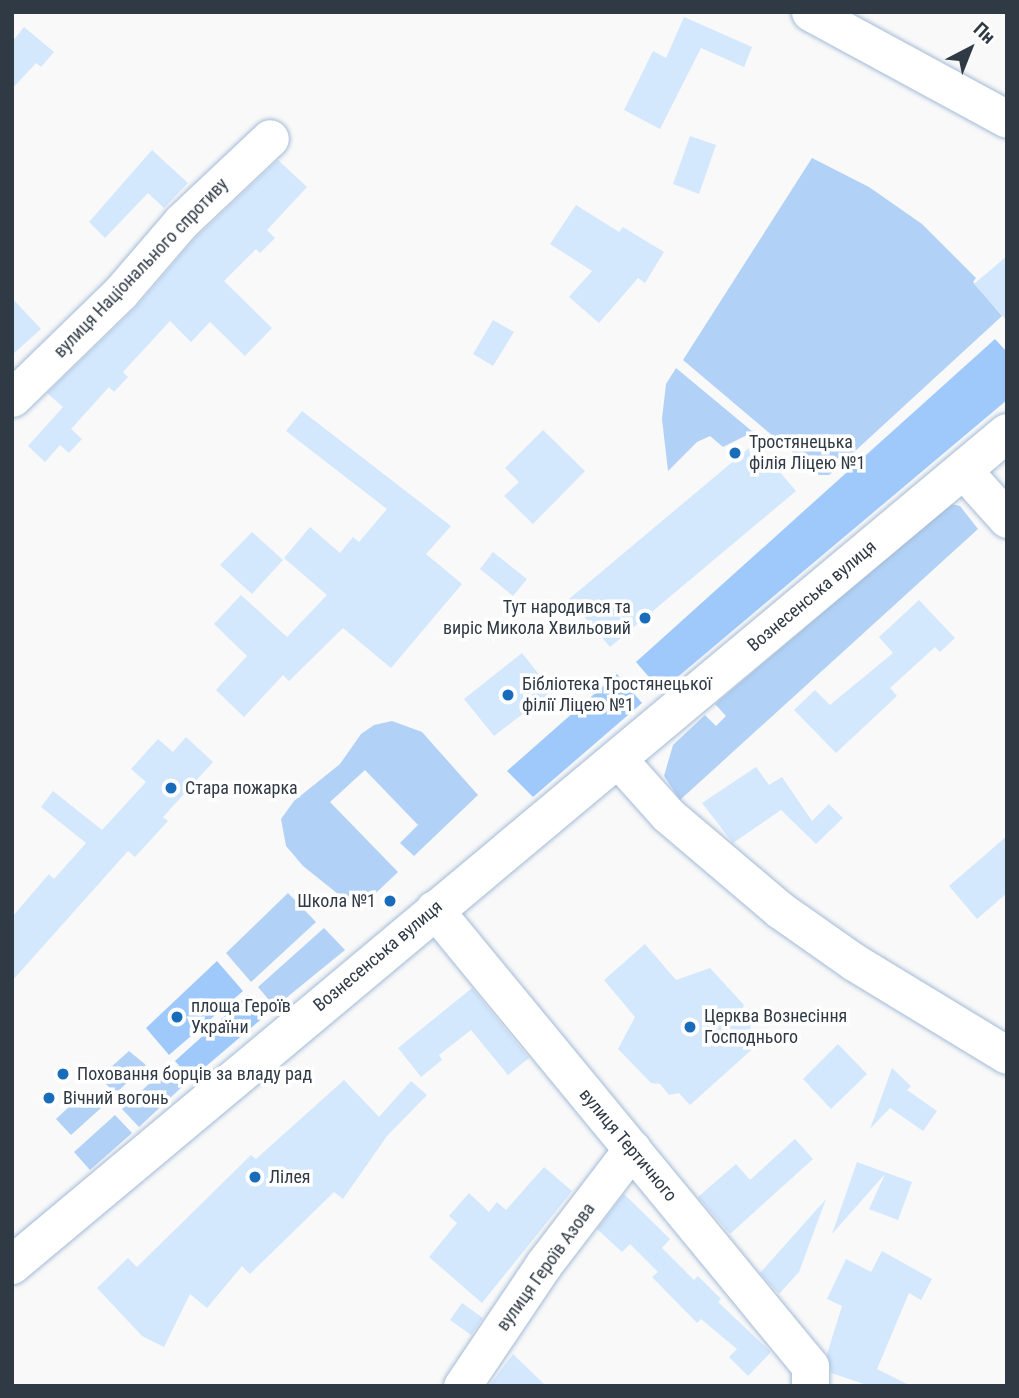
<!DOCTYPE html>
<html>
<head>
<meta charset="utf-8">
<style>
	body { margin:0 }
	#map { position:relative; width:1019px; height:1398px; overflow:hidden; background:#f9f9f9; font-family:"Roboto Condensed",sans-serif }
	div>[style] { position:absolute }
	.green>* { inset:0; background:#b1d1f6 }
	.forest>* { inset:0; background:#9fc9fa }
	.building>* { inset:0; background:#d3e7fd }
	.roads { filter:drop-shadow(0 0 2px #a3bbd6) drop-shadow(0 0 2px #a3bbd6) }
	.minor>* { height:37px; margin:-18.5px; padding:0 18.5px; transform-origin:18.5px; border-radius:18.5px; background:#fff }
	.major>* { height:38px; margin:-19px; padding:0 19px; transform-origin:19px; border-radius:19px; background:#fff }
	.dots>* { width:19px; height:19px; translate:-50% -50%; box-sizing:border-box; border:4px solid #fff; border-radius:50% }
	span { translate:-50% -50%; white-space:nowrap; text-align:center; line-height:1.15; -webkit-text-stroke:7px #fff; paint-order:stroke }
	.street-label { font-size:18px; color:#303a45 }
	.poi-label { font-size:18px; color:#303a45 }
	.left { translate:0 -50%; text-align:left }
	.right { translate:-100% -50%; text-align:right }
	.frame { position:absolute; inset:0; border:14px solid #303a45; pointer-events:none }
	.north { position:absolute; left:935px; top:14px; width:70px; height:70px; -webkit-text-stroke:5px #fff; paint-order:stroke; rotate:42deg; font-size:19px; font-weight:700; line-height:28px; text-align:center; color:#303a45 }
	.north::after { content:''; display:block; margin:auto; width:24px; height:32px; background:#303a45; clip-path:polygon(50% 0,100% 100%,50% 72%,0 100%) }
</style>
</head>
<body>
<div id="map">
	<div class="green">
		<div style="clip-path:polygon(812px 158px,869px 187px,922px 224px,976px 278px,973px 282px,1002px 316px,829px 475px,819px 475px,683px 360px)"></div>
		<div style="clip-path:polygon(676px 368px,753px 432px,723px 447px,710px 436px,697px 442px,668px 471px,662px 419px,666px 384px)"></div>
		<div style="clip-path:polygon(951px 504px,960px 506px,978px 529px,680px 800px,664px 776px,673px 745px,705px 715px,716px 726px,726px 716px,715px 704px)"></div>
		<div style="clip-path:polygon(392px 721px,422px 732px,478px 795px,414px 856px,400px 843px,418px 825px,365px 770px,330px 802px,398px 872px,358px 910px,303px 866px,286px 846px,281px 819px,294px 801px,340px 764px,361px 734px,374px 725px)"></div>
		<div style="clip-path:polygon(288px 893px,316px 922px,251px 982px,226px 953px)"></div>
		<div style="clip-path:polygon(324px 928px,345px 950px,275px 1007px,258px 987px)"></div>
		<div style="clip-path:polygon(129px 1051px,146px 1065px,115px 1094px,100px 1077px)"></div>
		<div style="clip-path:polygon(167px 1067px,184px 1085px,139px 1127px,122px 1109px)"></div>
		<div style="clip-path:polygon(85px 1092px,101px 1108px,71px 1135px,56px 1119px)"></div>
		<div style="clip-path:polygon(115px 1115px,132px 1133px,90px 1170px,74px 1152px)"></div>
	</div>
	<div class="forest">
		<div style="clip-path:polygon(995px 339px,1007px 352px,1007px 400px,661px 691px,636px 662px)"></div>
		<div style="clip-path:polygon(617px 674px,642px 703px,533px 797px,507px 771px)"></div>
		<div style="clip-path:polygon(217px 961px,243px 991px,169px 1055px,146px 1028px)"></div>
		<div style="clip-path:polygon(248px 995px,265px 1016px,191px 1079px,175px 1061px)"></div>
	</div>
	<div class="building">
		<div style="clip-path:polygon(684px 17px,752px 47px,744px 67px,701px 48px,660px 129px,624px 110px,653px 51px,666px 58px)"></div>
		<div style="clip-path:polygon(24px 27px,54px 52px,41px 67px,36px 63px,12px 89px,12px 42px)"></div>
		<div style="clip-path:polygon(690px 136px,716px 145px,699px 194px,673px 184px)"></div>
		<div style="clip-path:polygon(152px 150px,188px 183px,164px 208px,148px 193px,105px 238px,89px 222px)"></div>
		<div style="clip-path:polygon(278px 160px,307px 187px,267px 230px,275px 238px,260px 253px,256px 249px,224px 281px,272px 328px,245px 356px,210px 322px,191px 342px,170px 321px,123px 372px,128px 377px,114px 392px,109px 387px,71px 429px,82px 439px,69px 453px,60px 445px,45px 462px,28px 446px,63px 407px,47px 393px,135px 308px,196px 237px)"></div>
		<div style="clip-path:polygon(576px 205px,619px 232px,623px 227px,664px 252px,645px 283px,638px 278px,599px 323px,569px 297px,592px 271px,550px 244px)"></div>
		<div style="clip-path:polygon(1007px 256px,1007px 321px,974px 284px)"></div>
		<div style="clip-path:polygon(12px 298px,41px 329px,12px 355px)"></div>
		<div style="clip-path:polygon(493px 320px,514px 332px,493px 366px,473px 354px)"></div>
		<div style="clip-path:polygon(302px 411px,451px 526px,426px 554px,462px 584px,391px 668px,343px 628px,289px 681px,283px 675px,244px 717px,216px 690px,247px 656px,214px 624px,241px 595px,287px 637px,327px 595px,284px 558px,310px 527px,340px 553px,353px 537px,359px 542px,387px 509px,286px 431px)"></div>
		<div style="clip-path:polygon(543px 430px,585px 471px,533px 524px,504px 496px,519px 482px,505px 468px)"></div>
		<div style="clip-path:polygon(755px 443px,796px 491px,610px 647px,569px 599px)"></div>
		<div style="clip-path:polygon(252px 532px,283px 560px,252px 594px,220px 565px)"></div>
		<div style="clip-path:polygon(493px 552px,527px 579px,513px 596px,480px 569px)"></div>
		<div style="clip-path:polygon(919px 600px,955px 638px,940px 652px,935px 647px,890px 688px,897px 696px,836px 753px,794px 710px,815px 690px,830px 705px,893px 653px,879px 637px)"></div>
		<div style="clip-path:polygon(522px 653px,552px 691px,494px 736px,464px 699px)"></div>
		<div style="clip-path:polygon(186px 737px,213px 762px,163px 817px,168px 821px,135px 857px,128px 851px,12px 981px,12px 917px,49px 874px,54px 879px,86px 843px,41px 807px,53px 791px,102px 830px,146px 782px,131px 769px,158px 739px,173px 752px)"></div>
		<div style="clip-path:polygon(756px 767px,769px 785px,782px 777px,812px 821px,829px 804px,843px 818px,816px 844px,781px 810px,733px 843px,702px 803px)"></div>
		<div style="clip-path:polygon(1007px 836px,1007px 893px,977px 919px,949px 886px)"></div>
		<div style="clip-path:polygon(645px 944px,676px 980px,710px 968px,744px 1005px,742px 1010px,751px 1021px,750px 1033px,758px 1044px,690px 1105px,679px 1093px,669px 1095px,660px 1084px,651px 1083px,618px 1049px,635px 1017px,604px 980px)"></div>
		<div style="clip-path:polygon(472px 988px,529px 1058px,508px 1075px,471px 1030px,439px 1055px,442px 1060px,421px 1077px,398px 1048px)"></div>
		<div style="clip-path:polygon(838px 1044px,867px 1074px,831px 1109px,803px 1079px)"></div>
		<div style="clip-path:polygon(892px 1068px,911px 1086px,907px 1090px,937px 1111px,923px 1131px,890px 1108px,870px 1129px)"></div>
		<div style="clip-path:polygon(344px 1080px,379px 1117px,411px 1081px,427px 1095px,387px 1136px,343px 1199px,334px 1192px,250px 1274px,242px 1266px,207px 1308px,190px 1294px,164px 1347px,142px 1336px,97px 1288px,128px 1258px,137px 1267px,251px 1155px,256px 1159px)"></div>
		<div style="clip-path:polygon(795px 1139px,813px 1159px,730px 1234px,698px 1197px,736px 1164px,750px 1180px)"></div>
		<div style="clip-path:polygon(857px 1162px,912px 1182px,898px 1220px,869px 1209px,885px 1174px,832px 1234px)"></div>
		<div style="clip-path:polygon(544px 1167px,572px 1191px,482px 1303px,429px 1257px,457px 1223px,449px 1216px,469px 1193px,489px 1212px,497px 1202px,506px 1210px)"></div>
		<div style="clip-path:polygon(624px 1194px,670px 1239px,662px 1248px,694px 1280px,698px 1276px,721px 1299px,718px 1302px,771px 1352px,748px 1376px,729px 1357px,737px 1349px,701px 1319px,697px 1323px,652px 1277px,658px 1272px,630px 1244px,622px 1252px,597px 1229px)"></div>
		<div style="clip-path:polygon(826px 1199px,799px 1272px,779px 1294px,760px 1273px)"></div>
		<div style="clip-path:polygon(882px 1251px,932px 1279px,921px 1300px,909px 1293px,877px 1369px,911px 1386px,870px 1386px,831px 1373px,827px 1354px,842px 1306px,827px 1299px,846px 1259px,871px 1272px)"></div>
		<div style="clip-path:polygon(462px 1303px,483px 1318px,471px 1335px,450px 1320px)"></div>
		<div style="clip-path:polygon(513px 1354px,546px 1386px,489px 1386px)"></div>
	</div>
	<div class="roads">
		<div class="minor">
			<div style="left:810px;top:12px;width:224px;rotate:28.5deg"></div>
			<div style="left:12px;top:398px;width:151px;rotate:-44.2deg"></div>
			<div style="left:120px;top:293px;width:94px;rotate:-49.3deg"></div>
			<div style="left:181px;top:222px;width:122px;rotate:-43.3deg"></div>
			<div style="left:963px;top:470px;width:66px;rotate:48.1deg"></div>
			<div style="left:617px;top:758px;width:76px;rotate:48.2deg"></div>
			<div style="left:668px;top:815px;width:147px;rotate:40.3deg"></div>
			<div style="left:780px;top:910px;width:90px;rotate:35.1deg"></div>
			<div style="left:854px;top:962px;width:179px;rotate:31.3deg"></div>
			<div style="left:434px;top:909px;width:592px;rotate:50.55deg"></div>
			<div style="left:810px;top:1366px;width:20px;rotate:90deg"></div>
			<div style="left:462px;top:1386px;width:147px;rotate:-56.1deg"></div>
			<div style="left:544px;top:1264px;width:145px;rotate:-52.6deg"></div>
		</div>
		<div class="major">
			<div style="left:12px;top:1265px;width:1297px;rotate:-39.9deg"></div>
		</div>
	</div>
	<div class="dots">
		<div style="left:735px;top:453px;background:#196cba"></div>
		<div style="left:645px;top:618px;background:#196cba"></div>
		<div style="left:508px;top:695px;background:#196cba"></div>
		<div style="left:171px;top:788px;background:#196cba"></div>
		<div style="left:390px;top:901px;background:#196cba"></div>
		<div style="left:177px;top:1017px;background:#196cba"></div>
		<div style="left:690px;top:1027px;background:#196cba"></div>
		<div style="left:63px;top:1074px;background:#196cba"></div>
		<div style="left:49px;top:1098px;background:#196cba"></div>
		<div style="left:255px;top:1177px;background:#196cba"></div>
	</div>
	<div class="street-label">
		<span style="left:141px;top:268px;rotate:-46deg">вулиця Національного спротиву</span>
		<span style="left:812px;top:596px;rotate:-40deg">Вознесенська вулиця</span>
		<span style="left:378px;top:956px;rotate:-40deg">Вознесенська вулиця</span>
		<span style="left:628px;top:1145px;rotate:50deg">вулиця Тертичного</span>
		<span style="left:546px;top:1267px;rotate:-54deg">вулиця Героїв Азова</span>
	</div>
	<div class="poi-label">
		<span class="left" style="left:749px;top:453px">Тростянецька<br>філія Ліцею №1</span>
		<span class="right" style="left:631px;top:618px">Тут народився та<br>виріс Микола Хвильовий</span>
		<span class="left" style="left:522px;top:695px">Бібліотека Тростянецької<br>філії Ліцею №1</span>
		<span class="left" style="left:185px;top:788px">Стара пожарка</span>
		<span class="right" style="left:376px;top:901px">Школа №1</span>
		<span class="left" style="left:191px;top:1017px">площа Героїв<br>України</span>
		<span class="left" style="left:704px;top:1027px">Церква Вознесіння<br>Господнього</span>
		<span class="left" style="left:77px;top:1074px">Поховання борців за владу рад</span>
		<span class="left" style="left:63px;top:1098px">Вічний вогонь</span>
		<span class="left" style="left:269px;top:1177px">Лілея</span>
	</div>
	<div class="frame"></div>
	<div class="north">Пн</div>
</div>
</body>
</html>
